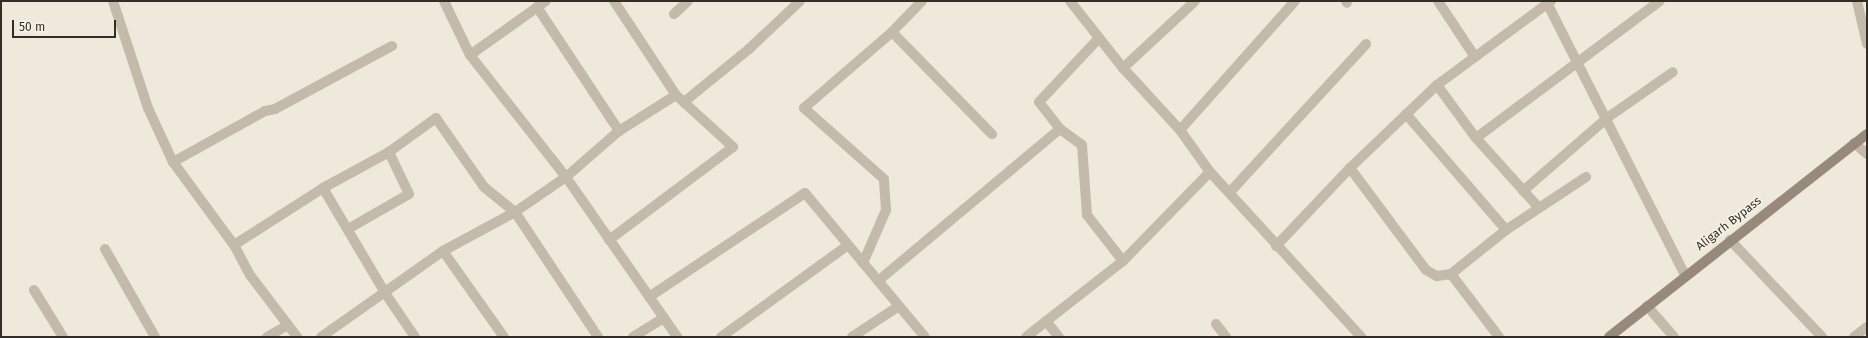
<!DOCTYPE html>
<html>
<head>
<meta charset="utf-8">
<style>
	body { margin:0 }
	#map { position:relative; width:1868px; height:338px; overflow:hidden; background:#eee9db; font-family:"Fira Sans",sans-serif }
	div>[style] { position:absolute }
	.street>* { height:10px; margin:-5px; padding:0 5px; transform-origin:5px; border-radius:5px; background:#c4baa9 }
	.secondary>* { height:10px; margin:-5px; padding:0 5px; transform-origin:5px; border-radius:5px; background:#988a7a }
	span { translate:-50% -50%; white-space:nowrap; text-align:center; line-height:1.15; -webkit-text-stroke:3px #f6f2e7; paint-order:stroke }
	.street-label { font-size:12px; color:#322d28 }
	.frame { position:absolute; inset:0; border:2px solid #322d28; pointer-events:none }
	.scale { position:absolute; left:12px; top:20px; width:104px; height:18px; box-sizing:border-box; border:2px solid #322d28; border-top:0; padding-left:5px; font-size:12px; line-height:14px; white-space:nowrap; color:#322d28; -webkit-text-stroke:3px #f6f2e7; paint-order:stroke }
</style>
</head>
<body>
<div id="map">
	<div class="street">
		<div style="left:113px;top:1px;width:113px;rotate:71.9deg"></div>
		<div style="left:148px;top:108px;width:60px;rotate:65.2deg"></div>
		<div style="left:173px;top:162px;width:103px;rotate:53.7deg"></div>
		<div style="left:234px;top:245px;width:34px;rotate:62deg"></div>
		<div style="left:250px;top:275px;width:78px;rotate:52.8deg"></div>
		<div style="left:444px;top:1px;width:60px;rotate:64.3deg"></div>
		<div style="left:546px;top:1px;width:93px;rotate:144.6deg"></div>
		<div style="left:470px;top:55px;width:155px;rotate:51.8deg"></div>
		<div style="left:566px;top:177px;width:195px;rotate:55.2deg"></div>
		<div style="left:1070px;top:1px;width:85px;rotate:51.7deg"></div>
		<div style="left:1123px;top:68px;width:84px;rotate:47.4deg"></div>
		<div style="left:1180px;top:130px;width:52px;rotate:54.5deg"></div>
		<div style="left:1210px;top:172px;width:224px;rotate:47.5deg"></div>
		<div style="left:1346px;top:1px;width:2px;rotate:63deg"></div>
		<div style="left:1438px;top:1px;width:67px;rotate:56.5deg"></div>
		<div style="left:1546px;top:1px;width:307px;rotate:63.1deg"></div>
		<div style="left:1857px;top:1px;width:44px;rotate:76.9deg"></div>
		<div style="left:537px;top:7px;width:149px;rotate:56.5deg"></div>
		<div style="left:674px;top:14px;width:19px;rotate:-43deg"></div>
		<div style="left:892px;top:32px;width:143px;rotate:45.6deg"></div>
		<div style="left:1098px;top:39px;width:86px;rotate:133.1deg"></div>
		<div style="left:1039px;top:102px;width:34px;rotate:52deg"></div>
		<div style="left:1060px;top:129px;width:27px;rotate:36deg"></div>
		<div style="left:1082px;top:145px;width:70px;rotate:85.9deg"></div>
		<div style="left:1087px;top:215px;width:58px;rotate:52deg"></div>
		<div style="left:1123px;top:68px;width:98px;rotate:-42.9deg"></div>
		<div style="left:1437px;top:85px;width:66px;rotate:53.7deg"></div>
		<div style="left:1476px;top:138px;width:94px;rotate:48deg"></div>
		<div style="left:684px;top:102px;width:84px;rotate:-39.2deg"></div>
		<div style="left:749px;top:49px;width:70px;rotate:-43.3deg"></div>
		<div style="left:1406px;top:114px;width:153px;rotate:49.2deg"></div>
		<div style="left:1180px;top:130px;width:173px;rotate:-48.3deg"></div>
		<div style="left:1476px;top:138px;width:229px;rotate:-36.7deg"></div>
		<div style="left:1854px;top:143px;width:17px;rotate:40deg"></div>
		<div style="left:173px;top:162px;width:105px;rotate:-29deg"></div>
		<div style="left:265px;top:111px;width:10px;rotate:-11deg"></div>
		<div style="left:275px;top:109px;width:133px;rotate:-28.3deg"></div>
		<div style="left:1350px;top:168px;width:127px;rotate:53.3deg"></div>
		<div style="left:1426px;top:270px;width:13px;rotate:29deg"></div>
		<div style="left:1437px;top:276px;width:14px;rotate:-8deg"></div>
		<div style="left:1451px;top:274px;width:70px;rotate:-38.7deg"></div>
		<div style="left:1506px;top:230px;width:96px;rotate:-33.5deg"></div>
		<div style="left:323px;top:188px;width:122px;rotate:59.4deg"></div>
		<div style="left:385px;top:293px;width:53px;rotate:55.7deg"></div>
		<div style="left:1523px;top:191px;width:111px;rotate:-41deg"></div>
		<div style="left:1607px;top:118px;width:80px;rotate:-34.9deg"></div>
		<div style="left:1230px;top:192px;width:201px;rotate:-47.4deg"></div>
		<div style="left:348px;top:229px;width:70px;rotate:-29.8deg"></div>
		<div style="left:409px;top:194px;width:47px;rotate:-115.5deg"></div>
		<div style="left:609px;top:240px;width:155px;rotate:-36.9deg"></div>
		<div style="left:733px;top:147px;width:77px;rotate:-137.6deg"></div>
		<div style="left:676px;top:95px;width:113px;rotate:-123.4deg"></div>
		<div style="left:1730px;top:240px;width:134px;rotate:46.5deg"></div>
		<div style="left:234px;top:245px;width:106px;rotate:-32.6deg"></div>
		<div style="left:323px;top:188px;width:75px;rotate:-28.6deg"></div>
		<div style="left:389px;top:152px;width:58px;rotate:-35.9deg"></div>
		<div style="left:436px;top:118px;width:84px;rotate:55.2deg"></div>
		<div style="left:484px;top:187px;width:40px;rotate:39deg"></div>
		<div style="left:515px;top:212px;width:62px;rotate:-34.5deg"></div>
		<div style="left:566px;top:177px;width:70px;rotate:-41deg"></div>
		<div style="left:619px;top:131px;width:67px;rotate:-32.3deg"></div>
		<div style="left:1276px;top:246px;width:108px;rotate:-46.5deg"></div>
		<div style="left:1350px;top:168px;width:120px;rotate:-43.7deg"></div>
		<div style="left:1437px;top:85px;width:142px;rotate:-36.4deg"></div>
		<div style="left:105px;top:249px;width:101px;rotate:60.4deg"></div>
		<div style="left:443px;top:251px;width:105px;rotate:54.7deg"></div>
		<div style="left:863px;top:263px;width:58px;rotate:-66.5deg"></div>
		<div style="left:886px;top:210px;width:31px;rotate:-94deg"></div>
		<div style="left:884px;top:179px;width:107px;rotate:-138.4deg"></div>
		<div style="left:804px;top:108px;width:116px;rotate:-40.8deg"></div>
		<div style="left:892px;top:32px;width:43px;rotate:-45.9deg"></div>
		<div style="left:1451px;top:274px;width:79px;rotate:52.7deg"></div>
		<div style="left:878px;top:281px;width:237px;rotate:-39.9deg"></div>
		<div style="left:34px;top:290px;width:55px;rotate:58.3deg"></div>
		<div style="left:649px;top:297px;width:187px;rotate:-33.7deg"></div>
		<div style="left:805px;top:193px;width:187px;rotate:50.2deg"></div>
		<div style="left:1647px;top:306px;width:41px;rotate:48.9deg"></div>
		<div style="left:1046px;top:321px;width:21px;rotate:51deg"></div>
		<div style="left:1216px;top:324px;width:16px;rotate:52deg"></div>
		<div style="left:267px;top:337px;width:24px;rotate:-30deg"></div>
		<div style="left:321px;top:337px;width:149px;rotate:-35.2deg"></div>
		<div style="left:443px;top:251px;width:82px;rotate:-28.4deg"></div>
		<div style="left:515px;top:212px;width:150px;rotate:56.4deg"></div>
		<div style="left:633px;top:337px;width:36px;rotate:-32deg"></div>
		<div style="left:721px;top:337px;width:157px;rotate:-35.9deg"></div>
		<div style="left:852px;top:337px;width:56px;rotate:-33.4deg"></div>
		<div style="left:1026px;top:337px;width:123px;rotate:-38.1deg"></div>
		<div style="left:1123px;top:261px;width:124px;rotate:-45.7deg"></div>
		<div style="left:1854px;top:337px;width:16px;rotate:-38deg"></div>
	</div>
	<div class="secondary">
		<div style="left:1609px;top:337px;width:328px;rotate:-38.2deg"></div>
	</div>
	<div class="street-label">
		<span style="left:1729px;top:224px;rotate:-38deg">Aligarh Bypass</span>
	</div>
	<div class="frame"></div>
	<div class="scale">50 m</div>
</div>
</body>
</html>
